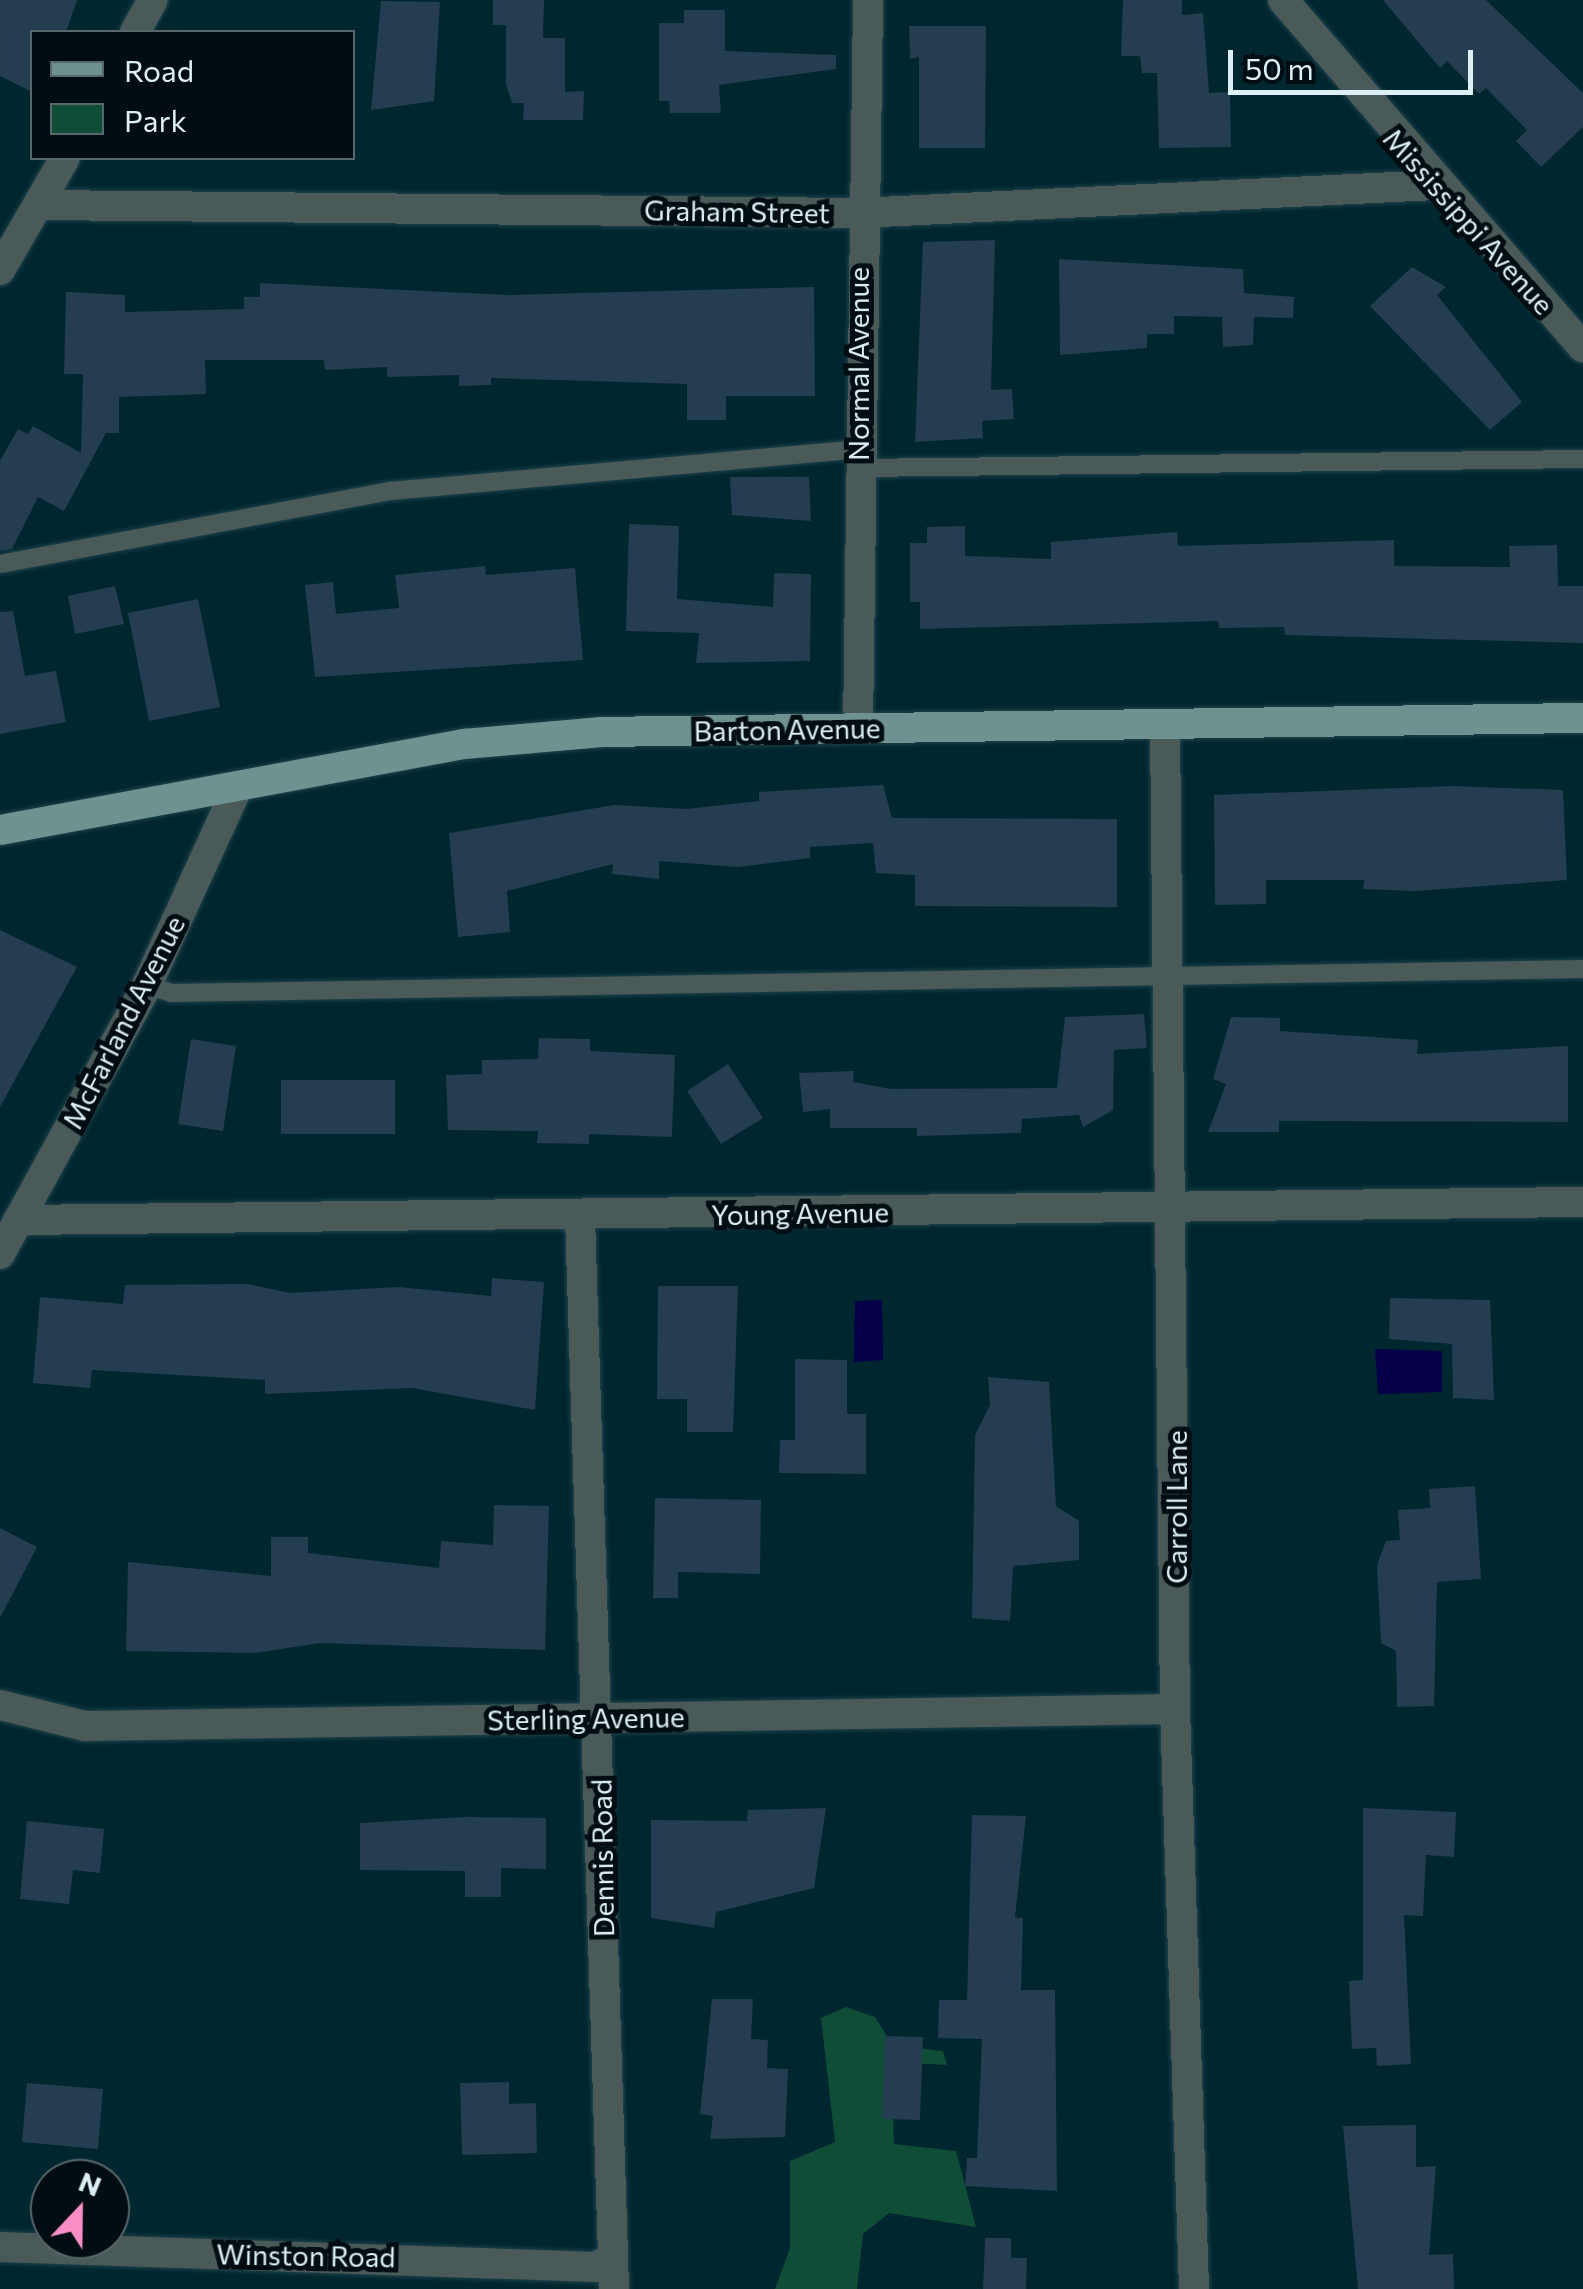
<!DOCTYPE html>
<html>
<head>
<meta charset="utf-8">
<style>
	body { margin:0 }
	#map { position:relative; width:1583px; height:2289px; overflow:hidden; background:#00262f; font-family:Commissioner,sans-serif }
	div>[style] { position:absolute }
	.green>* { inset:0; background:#0f4d37 }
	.water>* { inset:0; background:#060049 }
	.building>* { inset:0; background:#243d50 }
	.roads { filter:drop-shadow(0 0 2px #1f424b) drop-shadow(0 0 2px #1f424b) }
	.service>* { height:18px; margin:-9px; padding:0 9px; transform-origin:9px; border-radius:9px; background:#495a59 }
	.minor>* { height:30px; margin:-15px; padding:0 15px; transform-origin:15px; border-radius:15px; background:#495a59 }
	.tertiary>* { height:30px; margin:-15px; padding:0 15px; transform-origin:15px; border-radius:15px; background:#495a59 }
	.primary>* { height:30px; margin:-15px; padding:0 15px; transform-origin:15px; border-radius:15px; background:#6f9290 }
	span { translate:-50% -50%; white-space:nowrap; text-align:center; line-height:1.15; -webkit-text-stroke:10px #010d11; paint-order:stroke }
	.street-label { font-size:28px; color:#dbeff5 }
	.legend { position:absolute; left:30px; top:30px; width:325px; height:130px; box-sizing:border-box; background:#010d11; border:2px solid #58676c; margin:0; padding:12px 18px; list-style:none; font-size:30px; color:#dbeff5 }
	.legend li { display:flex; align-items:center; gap:20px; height:50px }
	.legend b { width:50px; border:2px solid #58676c }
	.north { position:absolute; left:30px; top:2159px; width:100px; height:100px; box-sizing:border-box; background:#010d11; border:2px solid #58676c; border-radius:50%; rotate:22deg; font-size:28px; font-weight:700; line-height:40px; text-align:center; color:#dbeff5 }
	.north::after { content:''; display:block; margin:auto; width:35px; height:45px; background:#fa8fc7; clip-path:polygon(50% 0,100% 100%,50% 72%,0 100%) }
	.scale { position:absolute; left:1228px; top:50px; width:245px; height:45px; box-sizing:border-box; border:5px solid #dbeff5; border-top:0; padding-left:12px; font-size:30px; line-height:35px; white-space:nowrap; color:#dbeff5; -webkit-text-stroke:8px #010d11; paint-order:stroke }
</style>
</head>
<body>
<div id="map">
	<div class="green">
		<div style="clip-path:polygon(846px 2007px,875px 2017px,892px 2045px,943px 2051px,947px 2065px,891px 2062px,894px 2144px,956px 2151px,976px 2227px,889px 2213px,863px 2234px,857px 2289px,775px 2289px,790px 2248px,790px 2161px,835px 2142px,821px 2018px)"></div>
	</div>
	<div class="water">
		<div style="clip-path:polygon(882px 1300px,883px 1360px,854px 1362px,855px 1301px)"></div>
		<div style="clip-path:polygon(1375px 1349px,1442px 1351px,1442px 1392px,1378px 1394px)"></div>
	</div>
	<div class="building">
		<div style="clip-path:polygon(0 0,77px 0,66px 32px,32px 32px,32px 92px,0 76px)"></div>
		<div style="clip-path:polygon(493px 0,544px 0,543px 38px,565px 38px,565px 92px,584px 91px,583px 120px,523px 120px,524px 103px,512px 103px,506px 84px,506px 25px,493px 25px)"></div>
		<div style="clip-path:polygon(1123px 0,1182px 0,1182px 15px,1203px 13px,1209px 93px,1230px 92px,1231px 147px,1159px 148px,1157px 73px,1142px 73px,1140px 56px,1121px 56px)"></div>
		<div style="clip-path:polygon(1383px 0,1486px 0,1583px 93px,1583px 127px,1541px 167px,1516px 141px,1527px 130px,1486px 88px,1479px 94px,1447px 61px,1440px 68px)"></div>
		<div style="clip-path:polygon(381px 1px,440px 2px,434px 101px,371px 110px)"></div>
		<div style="clip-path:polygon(684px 10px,725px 10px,725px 51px,836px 55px,836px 69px,719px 85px,721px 113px,670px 113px,669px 101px,659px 101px,659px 23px,684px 23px)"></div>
		<div style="clip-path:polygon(909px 26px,986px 26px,985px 148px,919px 148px,919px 57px,910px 59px)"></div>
		<div style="clip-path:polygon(995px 240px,991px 390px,1012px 389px,1014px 419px,982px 421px,983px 438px,915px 442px,923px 242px)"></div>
		<div style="clip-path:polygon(1059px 259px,1243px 269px,1244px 293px,1294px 297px,1293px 318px,1254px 317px,1253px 345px,1223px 347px,1222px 317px,1174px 316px,1174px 334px,1147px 334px,1147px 348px,1060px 355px)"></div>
		<div style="clip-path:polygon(1412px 267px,1446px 287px,1437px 295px,1522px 402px,1490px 430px,1370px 306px)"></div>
		<div style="clip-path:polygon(260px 283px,507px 295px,814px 287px,815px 396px,726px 396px,726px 420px,687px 420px,687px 384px,491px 378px,491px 385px,459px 386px,459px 375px,387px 377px,387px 367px,325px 370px,324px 360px,205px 360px,206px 394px,119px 397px,119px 433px,106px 433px,64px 511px,38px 497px,12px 549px,0 551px,0 461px,18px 429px,28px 434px,33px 426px,81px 453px,83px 374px,64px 374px,66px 292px,125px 295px,125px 312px,244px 309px,244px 297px,260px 297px)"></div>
		<div style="clip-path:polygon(730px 477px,809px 477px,811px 521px,732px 515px)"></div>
		<div style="clip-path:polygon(629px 524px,679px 526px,677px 599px,773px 607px,774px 573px,811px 574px,810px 661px,696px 663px,699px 633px,626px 631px)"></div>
		<div style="clip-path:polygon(965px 526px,965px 556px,1051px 559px,1051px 542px,1177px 532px,1178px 546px,1394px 540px,1394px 566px,1510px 567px,1509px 546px,1557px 545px,1558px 586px,1583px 586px,1583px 643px,1285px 635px,1284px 627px,1219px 628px,1218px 621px,920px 629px,920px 602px,910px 602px,910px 543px,927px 543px,927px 527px)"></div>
		<div style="clip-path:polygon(485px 566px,486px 575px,575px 568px,583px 660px,315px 677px,305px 585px,333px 582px,336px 614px,399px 608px,395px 575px)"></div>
		<div style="clip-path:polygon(115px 586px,124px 624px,75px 634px,68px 596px)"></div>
		<div style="clip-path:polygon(198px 599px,220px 707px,149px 721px,128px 613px)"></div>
		<div style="clip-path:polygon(13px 611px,25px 676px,56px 671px,66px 722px,0 734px,0 612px)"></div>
		<div style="clip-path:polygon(883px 785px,892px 818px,1117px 819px,1117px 907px,915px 906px,915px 875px,876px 873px,873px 843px,810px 847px,810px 858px,738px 867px,659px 861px,659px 879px,612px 874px,613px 864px,507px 891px,510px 932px,458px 937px,449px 833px,614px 805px,686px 809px,759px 801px,759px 792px)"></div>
		<div style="clip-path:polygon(1453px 786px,1563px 790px,1567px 880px,1415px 891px,1363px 889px,1364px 880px,1266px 880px,1266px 904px,1215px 905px,1214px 795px)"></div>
		<div style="clip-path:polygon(0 930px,77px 967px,0 1107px)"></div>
		<div style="clip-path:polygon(1144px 1014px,1147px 1048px,1114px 1050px,1113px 1110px,1083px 1127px,1079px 1115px,1022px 1119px,1021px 1133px,917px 1136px,917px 1128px,830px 1128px,830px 1109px,803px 1112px,799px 1073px,854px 1071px,853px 1082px,891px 1089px,1057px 1088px,1065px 1017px)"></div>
		<div style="clip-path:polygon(1231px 1017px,1280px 1018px,1280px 1031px,1418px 1040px,1417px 1054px,1568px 1046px,1568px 1122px,1279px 1121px,1279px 1132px,1208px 1132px,1226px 1084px,1213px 1079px)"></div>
		<div style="clip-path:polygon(539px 1038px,590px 1039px,590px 1051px,675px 1055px,672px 1137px,589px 1134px,589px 1144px,537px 1143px,538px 1131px,448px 1130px,446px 1075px,482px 1074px,482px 1060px,538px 1059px)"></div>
		<div style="clip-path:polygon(191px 1039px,236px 1046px,223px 1131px,178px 1124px)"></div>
		<div style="clip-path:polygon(728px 1064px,763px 1118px,721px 1144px,687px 1091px)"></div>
		<div style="clip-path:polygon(281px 1080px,395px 1080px,395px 1134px,281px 1134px)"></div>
		<div style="clip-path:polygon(492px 1278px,544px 1282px,535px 1410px,412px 1388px,265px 1394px,265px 1380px,92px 1370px,90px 1388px,33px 1383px,40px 1297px,123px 1304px,125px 1285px,248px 1284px,290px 1293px,398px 1287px,491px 1296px)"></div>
		<div style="clip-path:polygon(658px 1286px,738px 1286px,733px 1432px,687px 1432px,687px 1399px,657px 1399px)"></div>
		<div style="clip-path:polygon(1390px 1298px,1490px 1300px,1494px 1400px,1453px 1398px,1452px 1344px,1389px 1339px)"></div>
		<div style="clip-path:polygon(795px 1359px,847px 1360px,847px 1414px,866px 1414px,866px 1474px,779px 1473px,780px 1440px,795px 1440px)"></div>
		<div style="clip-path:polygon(988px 1377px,1049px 1382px,1056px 1506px,1079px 1521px,1079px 1560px,1013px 1566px,1010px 1621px,972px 1618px,975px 1435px,990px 1405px)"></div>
		<div style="clip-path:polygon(1475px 1486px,1481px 1579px,1437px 1582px,1434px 1706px,1397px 1707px,1396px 1651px,1381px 1643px,1377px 1565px,1386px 1541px,1400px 1540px,1398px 1510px,1430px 1508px,1429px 1489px)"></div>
		<div style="clip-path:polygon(655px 1498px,761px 1500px,760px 1574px,678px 1572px,678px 1598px,653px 1598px)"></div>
		<div style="clip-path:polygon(494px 1505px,549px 1506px,545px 1650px,320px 1643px,255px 1653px,126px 1651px,128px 1562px,271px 1576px,271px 1537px,308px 1537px,308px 1553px,439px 1568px,441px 1541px,493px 1545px)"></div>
		<div style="clip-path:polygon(0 1528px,37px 1547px,0 1618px)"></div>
		<div style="clip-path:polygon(826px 1808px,814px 1888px,716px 1912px,714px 1928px,651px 1918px,651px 1820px,747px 1821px,748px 1810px)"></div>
		<div style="clip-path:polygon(1363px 1808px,1456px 1812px,1454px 1857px,1426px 1855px,1423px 1916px,1404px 1915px,1411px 2064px,1377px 2066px,1376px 2048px,1352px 2049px,1349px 1981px,1363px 1980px)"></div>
		<div style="clip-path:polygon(972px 1815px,1026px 1816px,1015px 1917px,1023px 1918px,1021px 1990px,1055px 1990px,1057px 2191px,965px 2186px,967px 2158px,977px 2158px,982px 2039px,938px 2038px,939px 2000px,967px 2000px)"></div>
		<div style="clip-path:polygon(466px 1817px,546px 1818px,546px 1869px,501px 1868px,501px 1897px,465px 1897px,465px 1871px,360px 1870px,360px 1823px)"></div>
		<div style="clip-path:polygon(27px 1821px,104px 1829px,100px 1873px,73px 1870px,69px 1904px,20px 1899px)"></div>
		<div style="clip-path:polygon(712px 1999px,753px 1999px,751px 2039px,768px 2040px,767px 2068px,788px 2069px,785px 2137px,710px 2139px,713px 2116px,700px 2114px)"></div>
		<div style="clip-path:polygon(885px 2036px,923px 2037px,920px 2120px,882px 2119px)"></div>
		<div style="clip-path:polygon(509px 2082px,509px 2104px,536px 2103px,537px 2153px,462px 2155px,460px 2083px)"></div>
		<div style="clip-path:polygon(27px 2083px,103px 2089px,98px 2149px,22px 2142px)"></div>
		<div style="clip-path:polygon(1416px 2125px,1416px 2167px,1436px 2166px,1429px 2255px,1453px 2254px,1454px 2289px,1358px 2289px,1343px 2126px)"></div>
		<div style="clip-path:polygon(985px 2238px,1011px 2238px,1011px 2258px,1027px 2258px,1026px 2289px,983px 2289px)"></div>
	</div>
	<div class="roads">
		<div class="service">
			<div style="left:858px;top:468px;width:725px;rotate:-0.71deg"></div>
			<div style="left:0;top:564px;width:398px;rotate:-10.6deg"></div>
			<div style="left:391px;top:491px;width:469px;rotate:-5.1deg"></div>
			<div style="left:147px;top:985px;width:25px;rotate:18deg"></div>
			<div style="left:171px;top:993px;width:1412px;rotate:-0.97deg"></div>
		</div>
		<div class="minor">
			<div style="left:135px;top:32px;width:37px;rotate:-61deg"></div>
			<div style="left:38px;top:205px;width:821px;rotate:0.56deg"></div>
			<div style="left:859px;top:213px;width:577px;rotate:-2.78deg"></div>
			<div style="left:0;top:270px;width:129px;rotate:-59.9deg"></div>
			<div style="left:1165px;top:725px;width:984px;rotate:89.42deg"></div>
			<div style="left:1175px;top:1709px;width:580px;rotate:88.12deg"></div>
			<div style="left:858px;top:728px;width:728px;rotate:-89.21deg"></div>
			<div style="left:580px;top:1217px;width:1073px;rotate:88.18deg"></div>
			<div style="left:18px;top:1220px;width:1565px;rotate:-0.66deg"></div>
			<div style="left:0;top:1254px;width:307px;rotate:-61.3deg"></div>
			<div style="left:147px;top:985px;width:219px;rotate:-65.4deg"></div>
			<div style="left:0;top:1705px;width:88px;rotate:13.9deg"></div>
			<div style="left:85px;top:1726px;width:1090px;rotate:-0.89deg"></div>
			<div style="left:0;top:2247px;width:596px;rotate:1.92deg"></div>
			<div style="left:596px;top:2267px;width:16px;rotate:-30deg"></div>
		</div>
		<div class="tertiary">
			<div style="left:1283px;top:0;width:459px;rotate:49.2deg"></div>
		</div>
		<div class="primary">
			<div style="left:0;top:830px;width:473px;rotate:-10.5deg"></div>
			<div style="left:465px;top:744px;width:137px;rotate:-5deg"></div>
			<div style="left:601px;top:732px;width:982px;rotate:-0.82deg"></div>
		</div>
	</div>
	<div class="street-label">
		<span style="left:737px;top:211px;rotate:1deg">Graham Street</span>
		<span style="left:1469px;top:221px;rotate:48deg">Mississippi Avenue</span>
		<span style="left:858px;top:364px;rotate:-90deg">Normal Avenue</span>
		<span style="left:787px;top:729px;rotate:-1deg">Barton Avenue</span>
		<span style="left:123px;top:1022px;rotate:-63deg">McFarland Avenue</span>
		<span style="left:800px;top:1213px;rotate:-1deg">Young Avenue</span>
		<span style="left:1176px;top:1507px;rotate:-90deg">Carroll Lane</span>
		<span style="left:586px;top:1718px;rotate:-1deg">Sterling Avenue</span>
		<span style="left:602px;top:1858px;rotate:-91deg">Dennis Road</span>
		<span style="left:306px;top:2255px;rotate:1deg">Winston Road</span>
	</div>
	<ul class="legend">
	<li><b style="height:12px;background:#6f9290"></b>Road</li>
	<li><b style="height:28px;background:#0f4d37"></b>Park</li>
	</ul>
	<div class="north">N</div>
	<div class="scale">50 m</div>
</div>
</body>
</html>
